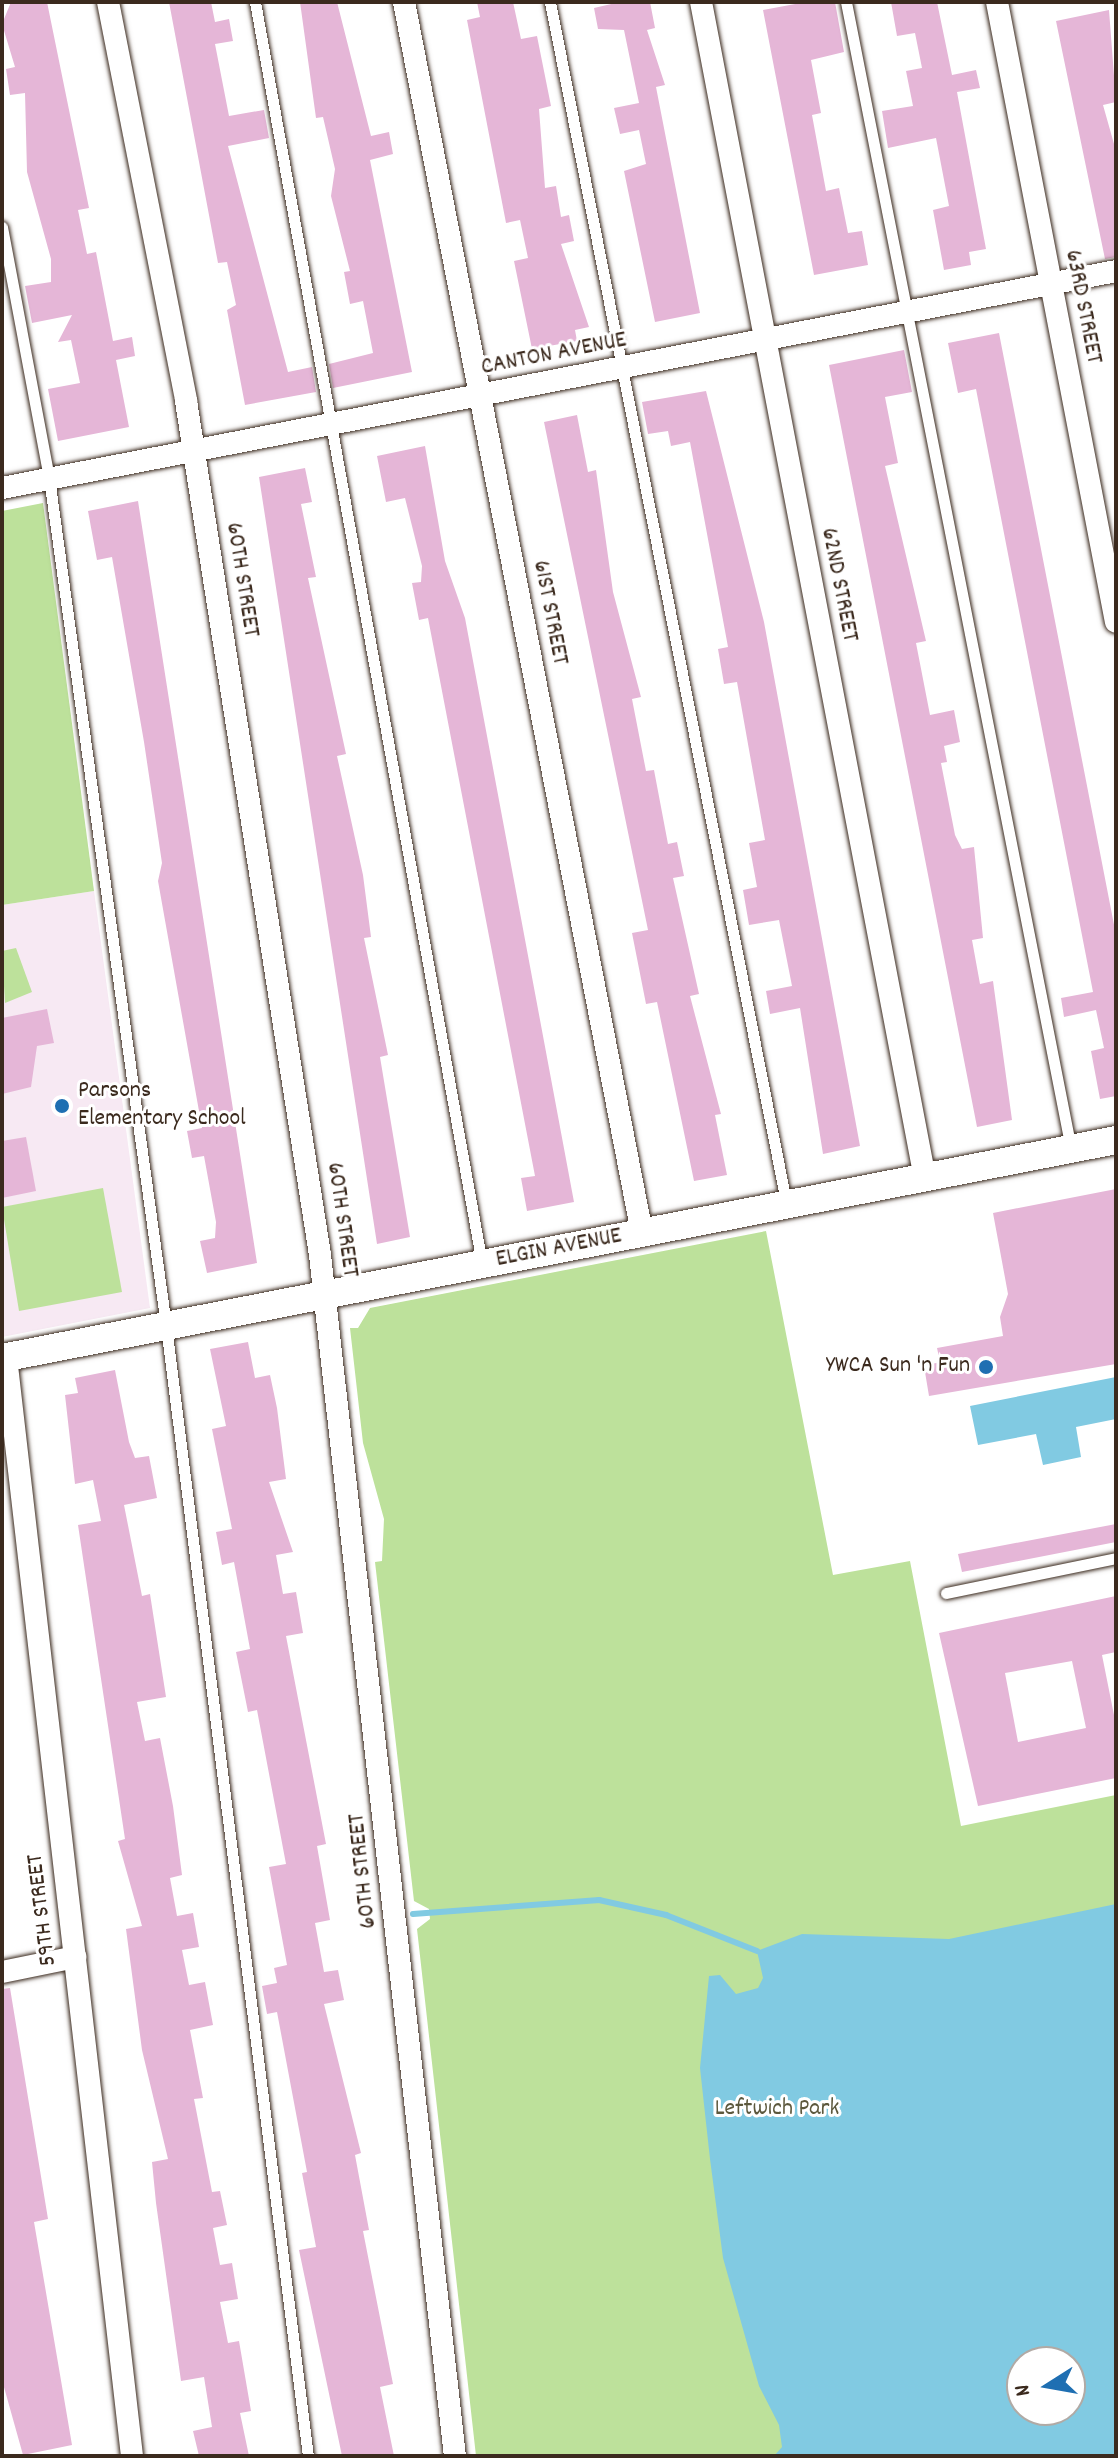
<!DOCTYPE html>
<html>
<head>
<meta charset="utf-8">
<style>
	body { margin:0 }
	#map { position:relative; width:1118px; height:2458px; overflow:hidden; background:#fff; font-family:Dekko,sans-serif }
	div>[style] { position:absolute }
	.built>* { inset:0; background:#f7e9f3 }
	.green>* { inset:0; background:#bde19b }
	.water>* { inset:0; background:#81cae2 }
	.stream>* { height:6px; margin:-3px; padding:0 3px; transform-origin:3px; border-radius:3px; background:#81cae2 }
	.building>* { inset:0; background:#e5b6d7 }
	.roads { filter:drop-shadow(0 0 2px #3b2a1e) drop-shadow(0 0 2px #3b2a1e) }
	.service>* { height:11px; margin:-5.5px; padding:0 5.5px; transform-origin:5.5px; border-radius:5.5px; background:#fff }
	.minor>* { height:22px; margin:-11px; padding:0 11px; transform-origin:11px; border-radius:11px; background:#fff }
	.tertiary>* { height:28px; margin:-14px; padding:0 14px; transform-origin:14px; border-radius:14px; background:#fff }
	.dots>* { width:22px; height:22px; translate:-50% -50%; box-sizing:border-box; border:4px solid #fff; border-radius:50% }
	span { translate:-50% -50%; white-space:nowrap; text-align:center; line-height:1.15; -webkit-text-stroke:6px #fff; paint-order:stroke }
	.street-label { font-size:24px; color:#3b2a1e }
	.poi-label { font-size:24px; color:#3b2a1e }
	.left { translate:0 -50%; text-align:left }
	.right { translate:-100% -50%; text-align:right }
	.park-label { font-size:24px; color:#5c583d }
	.frame { position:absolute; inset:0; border:4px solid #3b2a1e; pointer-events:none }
	.north { position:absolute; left:1006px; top:2346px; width:80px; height:80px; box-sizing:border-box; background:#fff; border:2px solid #b1aaa5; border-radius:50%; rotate:259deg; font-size:22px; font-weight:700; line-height:32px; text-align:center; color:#3b2a1e }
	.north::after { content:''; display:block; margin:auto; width:28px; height:36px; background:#1f6fb2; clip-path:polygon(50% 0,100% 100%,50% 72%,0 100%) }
</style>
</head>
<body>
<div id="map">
	<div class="built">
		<div style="clip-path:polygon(94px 891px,150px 1308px,2px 1337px,2px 905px)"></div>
	</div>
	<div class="green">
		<div style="clip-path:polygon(43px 503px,94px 891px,2px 905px,2px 511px)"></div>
		<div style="clip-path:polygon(16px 948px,32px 992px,5px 1003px,2px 951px)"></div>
		<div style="clip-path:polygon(103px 1188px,122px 1292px,19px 1311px,2px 1207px)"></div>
		<div style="clip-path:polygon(evenodd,766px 1231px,833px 1575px,910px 1561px,961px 1826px,1116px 1795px,1116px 2456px,476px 2456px,417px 1929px,430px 1919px,429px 1909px,414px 1901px,375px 1562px,382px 1561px,384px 1519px,363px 1443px,350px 1328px,358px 1328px,370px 1308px,766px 1231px,1022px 2362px,1070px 2362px,1070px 2410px,1022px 2410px,1022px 2362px)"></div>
	</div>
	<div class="water">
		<div style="clip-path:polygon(1116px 1377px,1116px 1419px,1076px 1427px,1081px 1457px,1043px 1465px,1036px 1434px,978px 1445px,970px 1406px)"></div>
		<div style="clip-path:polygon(evenodd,1116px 1904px,1116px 2456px,774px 2456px,782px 2447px,779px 2425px,759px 2386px,723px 2258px,710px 2159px,700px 2068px,709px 1976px,720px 1975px,736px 1994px,758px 1988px,763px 1978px,757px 1951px,802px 1934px,949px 1939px,1116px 1904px,1022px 2362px,1070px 2362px,1070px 2410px,1022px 2410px,1022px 2362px)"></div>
	</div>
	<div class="stream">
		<div style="left:413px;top:1914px;width:187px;rotate:-4.3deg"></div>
		<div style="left:599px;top:1900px;width:69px;rotate:12.6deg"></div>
		<div style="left:666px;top:1915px;width:98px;rotate:21.6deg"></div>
	</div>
	<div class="building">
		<div style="clip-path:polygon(11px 2px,47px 2px,89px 208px,78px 210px,87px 254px,96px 252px,113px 341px,132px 337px,135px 356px,116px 360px,129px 427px,58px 441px,48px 389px,80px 383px,71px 340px,58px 342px,72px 315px,32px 323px,25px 286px,51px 282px,51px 259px,27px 172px,25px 93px,10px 95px,6px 69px,15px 67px,2px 24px)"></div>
		<div style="clip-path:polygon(169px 2px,211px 2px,215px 22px,229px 19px,233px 41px,215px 44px,229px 116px,264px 110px,269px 138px,228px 146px,288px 372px,312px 367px,316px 392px,245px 405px,227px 310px,236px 305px,227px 262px,218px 263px)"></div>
		<div style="clip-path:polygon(300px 2px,337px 2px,371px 136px,389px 132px,393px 154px,370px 160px,412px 372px,333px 388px,329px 364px,373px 353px,363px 301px,350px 304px,344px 272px,350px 271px,331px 196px,335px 169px,323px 117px,316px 118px)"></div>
		<div style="clip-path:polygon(477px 2px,513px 2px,521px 39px,537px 36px,551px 106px,539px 109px,545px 188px,556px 186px,561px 217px,569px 215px,574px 241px,561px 244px,589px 327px,575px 330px,577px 341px,532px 349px,514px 261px,528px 258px,520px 220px,506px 223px,467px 20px,480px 17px)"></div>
		<div style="clip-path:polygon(620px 2px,650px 2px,655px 28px,647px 30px,665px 85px,656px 87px,700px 313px,655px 322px,624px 171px,646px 164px,639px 130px,620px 134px,614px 108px,639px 103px,624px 30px,598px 29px,594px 8px)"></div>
		<div style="clip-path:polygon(806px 2px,835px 2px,844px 52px,811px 60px,821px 113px,812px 115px,826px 191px,839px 188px,848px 233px,862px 231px,868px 265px,814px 275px,763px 10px)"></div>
		<div style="clip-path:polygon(891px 2px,937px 2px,952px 75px,976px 70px,980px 88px,957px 92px,986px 249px,969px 252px,971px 265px,944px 270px,933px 210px,949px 206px,936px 138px,888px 148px,882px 111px,913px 106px,906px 71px,922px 68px,915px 33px,897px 36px)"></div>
		<div style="clip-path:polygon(1109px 10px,1116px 102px,1103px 105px,1116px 151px,1116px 257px,1105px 259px,1056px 21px)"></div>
		<div style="clip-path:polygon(999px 333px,1116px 935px,1116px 1096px,1100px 1099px,1091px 1051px,1104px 1048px,1096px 1010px,1064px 1017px,1061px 998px,1093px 992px,976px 389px,958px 393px,948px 343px)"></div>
		<div style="clip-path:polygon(904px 350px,912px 392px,885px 397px,898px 463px,885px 466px,926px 641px,916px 643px,930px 715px,954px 710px,960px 742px,944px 746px,947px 762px,941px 763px,955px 835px,962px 849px,974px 847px,983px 938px,972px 940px,980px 984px,993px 981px,1012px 1120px,977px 1127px,829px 365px)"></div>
		<div style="clip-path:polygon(706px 391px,764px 622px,860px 1146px,823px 1154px,800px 1008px,770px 1014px,766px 991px,792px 986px,779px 920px,749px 925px,743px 890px,757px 887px,749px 843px,765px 840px,737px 682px,724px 684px,718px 649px,728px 647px,690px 442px,671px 446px,668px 431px,648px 434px,642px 402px)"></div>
		<div style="clip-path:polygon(577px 415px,588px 472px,596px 470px,613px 592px,641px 697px,632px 699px,646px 771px,654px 770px,668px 844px,677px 842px,684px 876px,673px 878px,699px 994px,690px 996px,721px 1114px,715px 1115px,727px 1175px,694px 1181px,657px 1002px,646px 1004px,632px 933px,648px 930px,544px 422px)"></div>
		<div style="clip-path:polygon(425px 446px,445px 561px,465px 618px,574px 1202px,527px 1211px,521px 1178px,535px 1176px,428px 618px,419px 620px,412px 583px,421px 582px,422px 566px,405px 498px,386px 502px,377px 456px)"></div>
		<div style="clip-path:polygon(305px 468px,312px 502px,301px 504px,316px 577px,308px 578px,346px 754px,337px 756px,363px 875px,371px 937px,364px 938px,388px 1055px,380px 1057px,410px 1237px,377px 1244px,259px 477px)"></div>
		<div style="clip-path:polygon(138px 501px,257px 1263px,207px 1273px,200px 1241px,215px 1238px,216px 1222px,204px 1156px,192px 1158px,187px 1131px,202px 1128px,158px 881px,162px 863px,144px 742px,112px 557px,97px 560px,88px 511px)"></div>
		<div style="clip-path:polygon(47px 1009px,54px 1043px,37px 1046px,31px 1087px,2px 1094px,2px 1018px)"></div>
		<div style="clip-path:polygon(26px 1137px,36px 1191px,2px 1198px,2px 1141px)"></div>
		<div style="clip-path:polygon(1116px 1189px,1116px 1364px,929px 1396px,924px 1366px,940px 1362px,937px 1348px,1003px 1336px,1000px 1317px,1008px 1294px,993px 1213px)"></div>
		<div style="clip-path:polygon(248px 1342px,255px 1378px,270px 1375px,277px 1408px,286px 1479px,269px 1482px,293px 1552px,276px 1555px,283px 1594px,296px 1592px,303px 1633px,286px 1636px,326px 1844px,317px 1846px,330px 1920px,315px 1923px,324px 1972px,338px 1970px,344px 2000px,324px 2004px,361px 2153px,355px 2155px,369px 2230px,363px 2231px,393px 2384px,380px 2387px,394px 2456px,342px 2456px,299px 2250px,316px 2247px,302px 2173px,307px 2172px,277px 2012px,267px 2014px,262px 1986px,277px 1983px,274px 1968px,287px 1965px,269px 1867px,286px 1864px,257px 1710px,248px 1712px,236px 1652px,250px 1649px,234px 1562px,222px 1565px,216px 1532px,232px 1529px,212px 1429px,226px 1426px,210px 1349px)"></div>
		<div style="clip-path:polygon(115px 1370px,129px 1442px,135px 1458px,149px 1456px,157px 1498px,124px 1505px,142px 1596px,150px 1594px,166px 1697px,137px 1702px,145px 1741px,160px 1738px,173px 1806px,182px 1875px,170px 1878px,177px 1916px,193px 1913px,199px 1947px,182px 1950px,189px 1985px,205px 1982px,213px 2025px,190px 2030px,203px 2098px,194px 2099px,212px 2192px,220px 2191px,227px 2225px,213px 2228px,220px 2265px,232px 2263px,238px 2299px,220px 2302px,228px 2343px,239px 2341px,251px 2411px,240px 2413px,249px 2456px,199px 2456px,193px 2431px,212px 2427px,204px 2377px,181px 2381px,156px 2203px,152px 2162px,168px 2159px,142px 2050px,126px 1929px,142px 1926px,118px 1841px,125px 1839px,78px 1525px,101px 1521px,93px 1480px,75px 1484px,65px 1395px,78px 1393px,75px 1378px)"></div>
		<div style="clip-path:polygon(1116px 1524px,1116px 1542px,962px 1572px,958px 1554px)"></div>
		<div style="clip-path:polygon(evenodd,1116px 1596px,1116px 1652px,1102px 1655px,1116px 1725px,1116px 1778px,978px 1806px,939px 1633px,1116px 1596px,1072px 1661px,1086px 1728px,1018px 1742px,1005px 1673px,1072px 1661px)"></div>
		<div style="clip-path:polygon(10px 1988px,48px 2219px,34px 2222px,72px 2445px,23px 2455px,2px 2380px,2px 1989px)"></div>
	</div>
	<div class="roads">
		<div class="service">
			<div style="left:255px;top:2px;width:1282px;rotate:79.8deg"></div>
			<div style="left:550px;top:2px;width:1223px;rotate:78.87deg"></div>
			<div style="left:846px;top:2px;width:1169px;rotate:78.9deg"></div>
			<div style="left:2px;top:227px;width:255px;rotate:79.4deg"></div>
			<div style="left:49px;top:478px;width:856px;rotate:82.14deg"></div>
			<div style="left:166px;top:1326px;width:1139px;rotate:82.84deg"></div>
			<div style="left:946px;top:1593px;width:174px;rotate:-11.6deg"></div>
		</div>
		<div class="minor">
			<div style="left:108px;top:2px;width:407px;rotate:78.9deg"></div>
			<div style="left:186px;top:401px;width:864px;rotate:81.08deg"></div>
			<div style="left:320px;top:1255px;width:1209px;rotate:83.59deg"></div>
			<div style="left:404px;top:2px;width:1254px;rotate:79.06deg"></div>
			<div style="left:701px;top:2px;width:1197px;rotate:79.22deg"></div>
			<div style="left:997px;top:2px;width:631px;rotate:79.14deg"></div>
			<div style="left:2px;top:488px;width:1135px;rotate:-11.02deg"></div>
			<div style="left:6px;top:1357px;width:1106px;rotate:83.46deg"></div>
			<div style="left:2px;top:1972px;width:75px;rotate:-11.6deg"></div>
		</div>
		<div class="tertiary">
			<div style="left:2px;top:1358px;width:1135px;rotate:-11.07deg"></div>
		</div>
	</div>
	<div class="dots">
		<div style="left:62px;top:1106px;background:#1f6fb2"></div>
		<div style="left:986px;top:1367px;background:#1f6fb2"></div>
	</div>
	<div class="street-label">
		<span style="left:1082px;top:307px;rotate:79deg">63RD STREET</span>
		<span style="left:554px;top:355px;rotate:-11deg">CANTON AVENUE</span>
		<span style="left:241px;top:580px;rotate:81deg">60TH STREET</span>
		<span style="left:838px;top:585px;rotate:79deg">62ND STREET</span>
		<span style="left:549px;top:613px;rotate:79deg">61ST STREET</span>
		<span style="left:341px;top:1220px;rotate:82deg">60TH STREET</span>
		<span style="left:559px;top:1249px;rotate:-11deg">ELGIN AVENUE</span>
		<span style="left:364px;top:1871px;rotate:-96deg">60TH STREET</span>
		<span style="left:43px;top:1910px;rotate:-97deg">59TH STREET</span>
	</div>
	<div class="poi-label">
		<span class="left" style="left:78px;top:1106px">Parsons<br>Elementary School</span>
		<span class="right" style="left:970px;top:1367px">YWCA Sun 'n Fun</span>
	</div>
	<div class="park-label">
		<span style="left:777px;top:2110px">Leftwich Park</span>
	</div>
	<div class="frame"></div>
	<div class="north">N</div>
</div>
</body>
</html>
